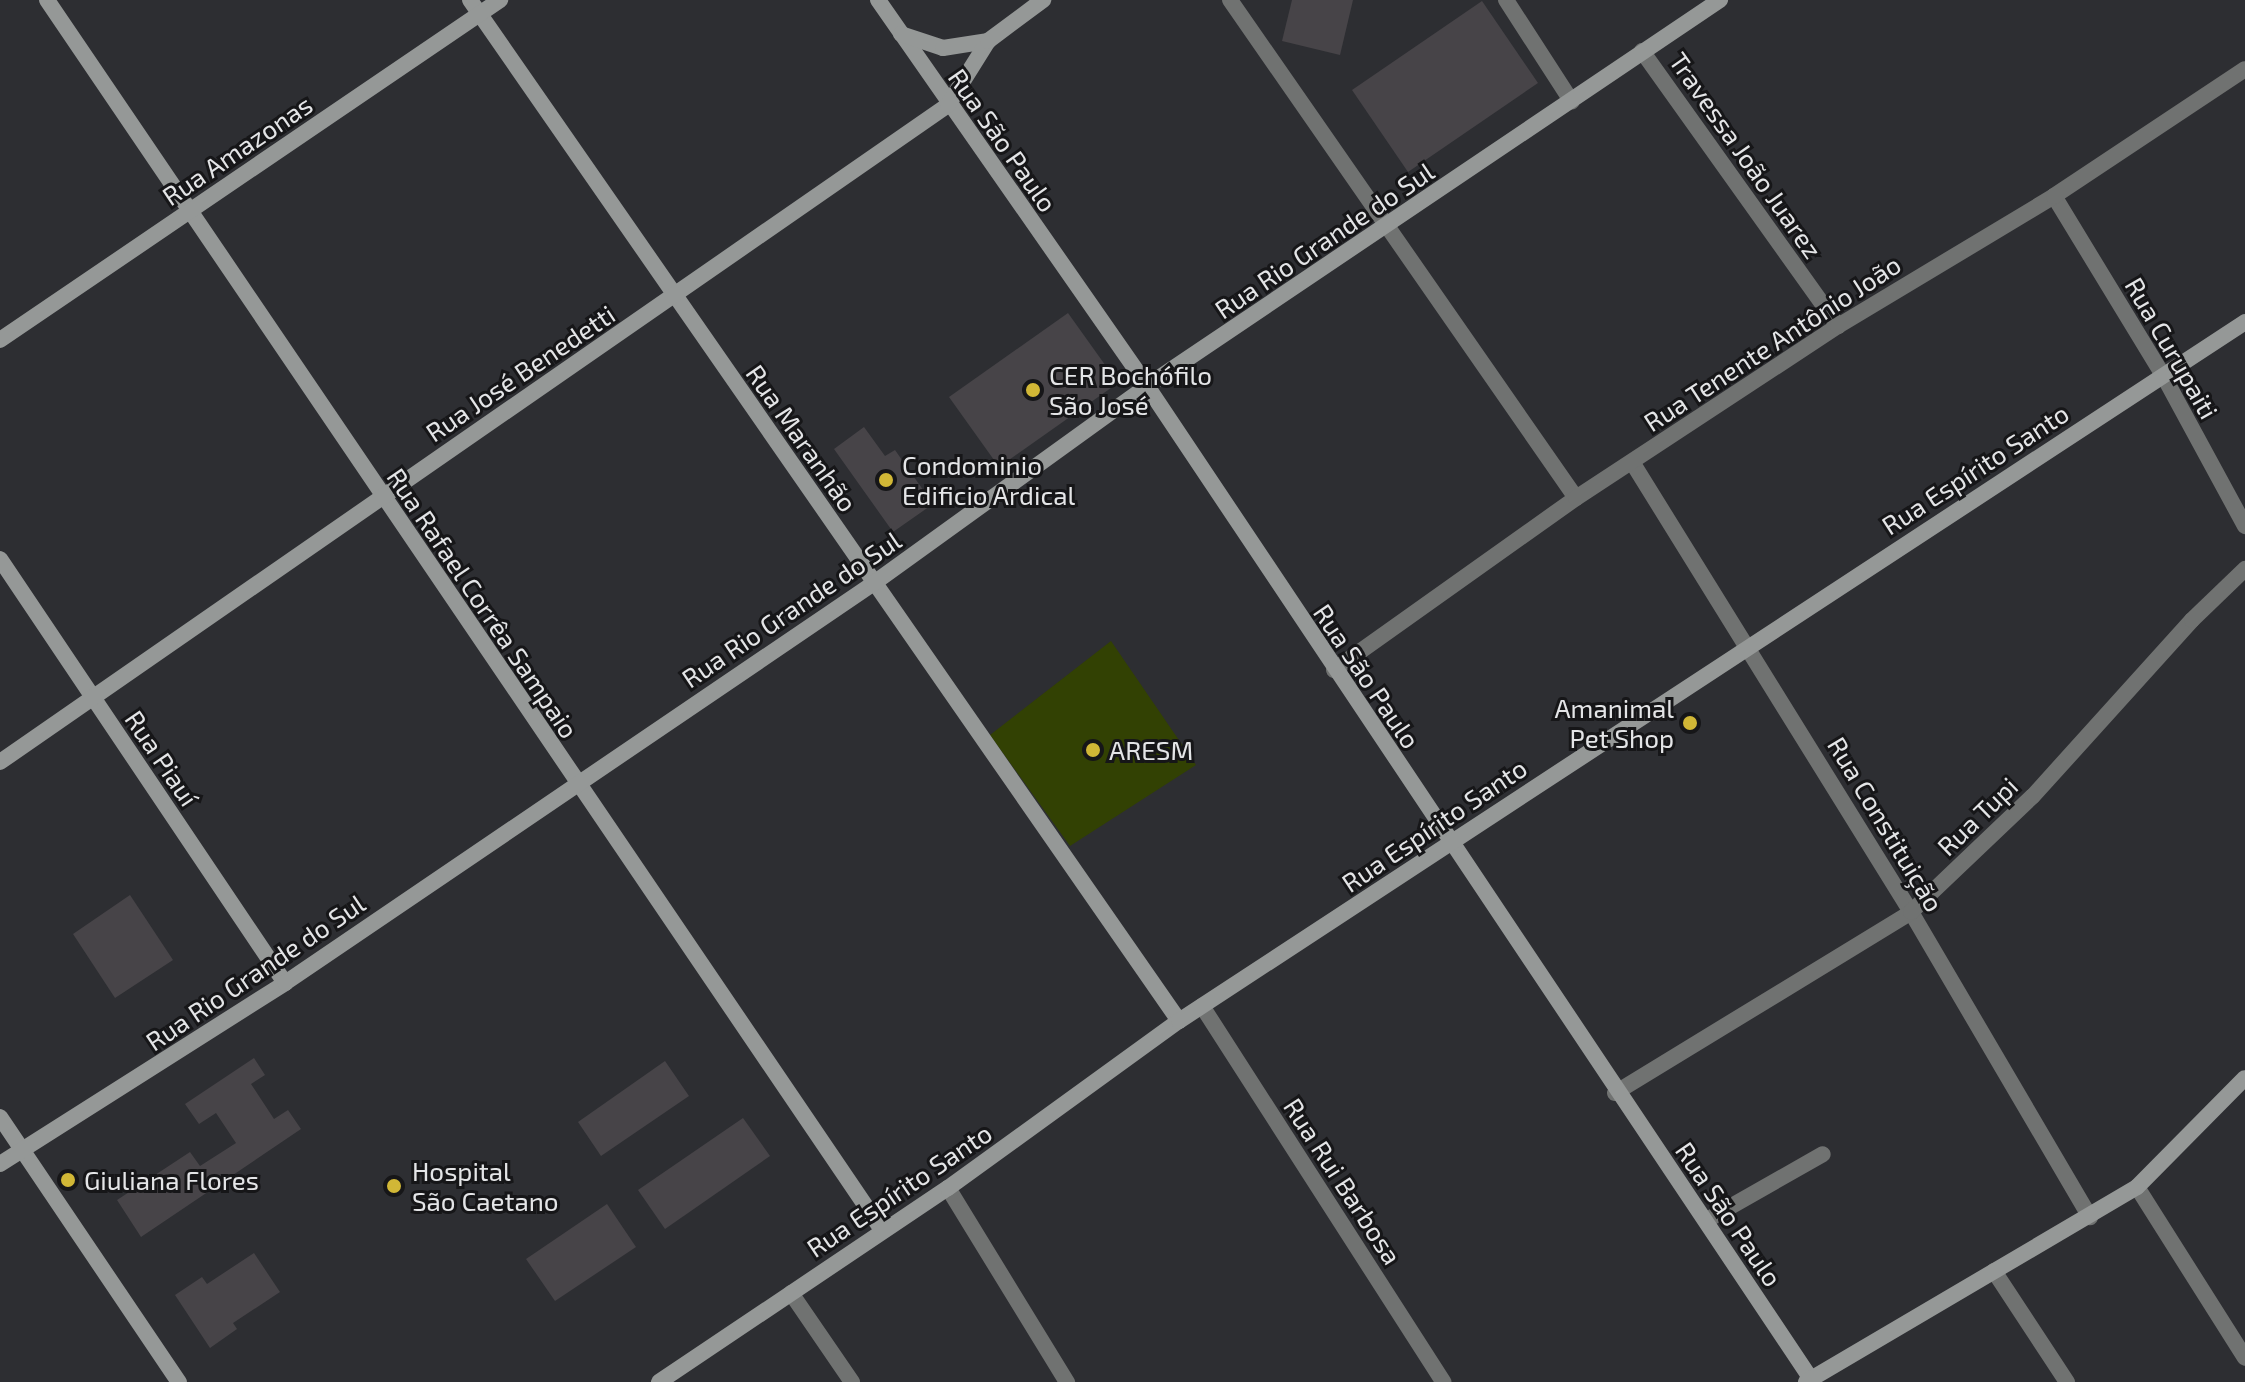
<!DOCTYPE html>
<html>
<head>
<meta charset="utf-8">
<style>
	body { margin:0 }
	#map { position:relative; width:2245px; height:1382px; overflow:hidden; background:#2d2e32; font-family:"Exo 2",sans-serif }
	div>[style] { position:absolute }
	.green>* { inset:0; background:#324103 }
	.building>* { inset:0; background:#474448 }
	.street>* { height:16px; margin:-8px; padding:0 8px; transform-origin:8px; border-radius:8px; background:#707271 }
	.secondary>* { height:16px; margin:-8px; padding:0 8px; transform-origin:8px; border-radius:8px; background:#959897 }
	.dots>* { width:22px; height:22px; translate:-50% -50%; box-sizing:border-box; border:4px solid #161618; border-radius:50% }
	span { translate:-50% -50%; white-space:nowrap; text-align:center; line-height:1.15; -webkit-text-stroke:6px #161618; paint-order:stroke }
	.street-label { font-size:26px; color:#e4e5e7 }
	.poi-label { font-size:26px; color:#e4e5e7 }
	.left { translate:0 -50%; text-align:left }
	.right { translate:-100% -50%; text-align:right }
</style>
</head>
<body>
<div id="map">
	<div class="green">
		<div style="clip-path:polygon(1111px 641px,1196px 765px,1070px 846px,990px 735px)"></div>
	</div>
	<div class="building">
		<div style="clip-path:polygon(1292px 0,1353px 0,1340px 55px,1282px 41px)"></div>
		<div style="clip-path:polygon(1482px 1px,1538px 83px,1408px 172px,1352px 90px)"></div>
		<div style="clip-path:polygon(1068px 313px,1118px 383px,999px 467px,949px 397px)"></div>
		<div style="clip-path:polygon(864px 427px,885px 456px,895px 450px,933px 504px,893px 532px,834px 449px)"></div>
		<div style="clip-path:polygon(130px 895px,173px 960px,115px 998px,73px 934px)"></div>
		<div style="clip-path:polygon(254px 1058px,265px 1075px,251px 1084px,274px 1119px,288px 1110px,301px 1129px,141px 1237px,117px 1200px,190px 1152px,200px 1166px,236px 1143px,216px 1113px,199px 1124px,185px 1104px)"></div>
		<div style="clip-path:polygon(665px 1061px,689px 1096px,601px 1156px,578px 1122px)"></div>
		<div style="clip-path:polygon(743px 1118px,770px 1156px,665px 1229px,638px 1190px)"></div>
		<div style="clip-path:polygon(607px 1204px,636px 1247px,555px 1301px,526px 1259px)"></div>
		<div style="clip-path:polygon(254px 1253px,280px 1292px,233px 1323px,237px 1329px,210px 1348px,175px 1295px,202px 1277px,207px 1284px)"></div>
	</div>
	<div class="street">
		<div style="left:1230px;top:0;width:606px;rotate:55.21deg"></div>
		<div style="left:1506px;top:0;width:121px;rotate:57.1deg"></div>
		<div style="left:1642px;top:51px;width:338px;rotate:54.5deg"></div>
		<div style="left:2054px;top:196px;width:210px;rotate:58.7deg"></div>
		<div style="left:2163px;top:375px;width:172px;rotate:61.5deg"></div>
		<div style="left:1632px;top:462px;width:529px;rotate:58.2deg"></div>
		<div style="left:1911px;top:912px;width:354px;rotate:59.6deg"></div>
		<div style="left:1334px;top:670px;width:297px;rotate:-35.4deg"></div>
		<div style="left:1576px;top:498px;width:313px;rotate:-33.3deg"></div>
		<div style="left:1838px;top:326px;width:252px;rotate:-31deg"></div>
		<div style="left:2054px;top:196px;width:229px;rotate:-33.6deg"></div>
		<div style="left:1202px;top:1006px;width:447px;rotate:57.3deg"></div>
		<div style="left:1615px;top:1093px;width:347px;rotate:-31.4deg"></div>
		<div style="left:1911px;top:912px;width:168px;rotate:-43.6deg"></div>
		<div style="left:2033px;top:796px;width:237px;rotate:-47.9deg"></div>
		<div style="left:2192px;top:620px;width:74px;rotate:-43.9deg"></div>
		<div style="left:2137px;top:1187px;width:202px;rotate:57.7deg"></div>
		<div style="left:948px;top:1188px;width:228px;rotate:58.5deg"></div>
		<div style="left:1707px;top:1220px;width:133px;rotate:-29.6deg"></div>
		<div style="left:1994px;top:1271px;width:133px;rotate:56.7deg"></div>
		<div style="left:791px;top:1293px;width:108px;rotate:55.6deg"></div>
	</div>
	<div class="secondary">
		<div style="left:47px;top:0;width:1487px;rotate:55.83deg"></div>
		<div style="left:470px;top:0;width:1243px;rotate:55.22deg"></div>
		<div style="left:878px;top:0;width:470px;rotate:55.1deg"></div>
		<div style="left:1147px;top:386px;width:1198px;rotate:56.23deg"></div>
		<div style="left:901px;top:34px;width:44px;rotate:18.4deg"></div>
		<div style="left:943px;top:48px;width:46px;rotate:-8.8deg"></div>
		<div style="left:0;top:340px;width:605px;rotate:-34.22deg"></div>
		<div style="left:0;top:559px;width:511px;rotate:56.09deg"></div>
		<div style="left:0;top:762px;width:1153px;rotate:-34.72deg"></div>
		<div style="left:948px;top:105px;width:75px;rotate:-58deg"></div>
		<div style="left:988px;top:41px;width:69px;rotate:-36.7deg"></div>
		<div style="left:0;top:1117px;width:320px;rotate:56deg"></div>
		<div style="left:0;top:1164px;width:338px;rotate:-32.4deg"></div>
		<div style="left:285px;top:983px;width:712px;rotate:-34.18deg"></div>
		<div style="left:874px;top:583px;width:337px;rotate:-35.8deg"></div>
		<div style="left:1147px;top:386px;width:691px;rotate:-33.97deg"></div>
		<div style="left:659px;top:1382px;width:348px;rotate:-33.9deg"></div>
		<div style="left:948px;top:1188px;width:285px;rotate:-35.9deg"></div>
		<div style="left:1179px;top:1021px;width:1275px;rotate:-33.25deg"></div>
		<div style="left:1806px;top:1382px;width:384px;rotate:-30.5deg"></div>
		<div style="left:2137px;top:1187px;width:153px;rotate:-45.3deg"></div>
	</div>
	<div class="dots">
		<div style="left:1033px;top:390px;background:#d1b736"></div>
		<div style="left:886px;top:480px;background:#d1b736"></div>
		<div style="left:1690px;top:723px;background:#d1b736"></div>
		<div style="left:1093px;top:750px;background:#d1b736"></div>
		<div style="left:68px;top:1180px;background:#d1b736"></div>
		<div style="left:394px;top:1186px;background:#d1b736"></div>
	</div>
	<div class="street-label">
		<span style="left:1003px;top:140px;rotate:55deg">Rua São Paulo</span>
		<span style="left:237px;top:150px;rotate:-34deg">Rua Amazonas</span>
		<span style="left:1746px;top:155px;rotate:55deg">Travessa João Juarez</span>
		<span style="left:1324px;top:240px;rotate:-34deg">Rua Rio Grande do Sul</span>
		<span style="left:1772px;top:343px;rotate:-33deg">Rua Tenente Antônio João</span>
		<span style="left:2172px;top:348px;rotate:60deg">Rua Curupaiti</span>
		<span style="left:520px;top:373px;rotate:-34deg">Rua José Benedetti</span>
		<span style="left:802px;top:438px;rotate:55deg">Rua Maranhão</span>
		<span style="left:1975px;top:469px;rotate:-33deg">Rua Espírito Santo</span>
		<span style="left:483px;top:603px;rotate:56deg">Rua Rafael Corrêa Sampaio</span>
		<span style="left:791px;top:609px;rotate:-34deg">Rua Rio Grande do Sul</span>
		<span style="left:1367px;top:676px;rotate:56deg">Rua São Paulo</span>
		<span style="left:162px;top:758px;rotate:56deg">Rua Piauí</span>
		<span style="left:1977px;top:816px;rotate:-44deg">Rua Tupi</span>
		<span style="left:1886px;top:824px;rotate:59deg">Rua Constituição</span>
		<span style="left:1434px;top:825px;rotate:-34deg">Rua Espírito Santo</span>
		<span style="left:255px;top:972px;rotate:-34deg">Rua Rio Grande do Sul</span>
		<span style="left:1343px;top:1181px;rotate:57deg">Rua Rui Barbosa</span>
		<span style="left:899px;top:1190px;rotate:-34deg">Rua Espírito Santo</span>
		<span style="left:1729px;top:1214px;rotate:56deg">Rua São Paulo</span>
	</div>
	<div class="poi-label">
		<span class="left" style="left:1049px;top:390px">CER Bochófilo<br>São José</span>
		<span class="left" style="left:902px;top:480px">Condominio<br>Edificio Ardical</span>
		<span class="right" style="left:1674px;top:723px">Amanimal<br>Pet Shop</span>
		<span class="left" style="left:1109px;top:750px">ARESM</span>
		<span class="left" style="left:412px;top:1186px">Hospital<br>São Caetano</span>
		<span class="left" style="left:84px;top:1180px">Giuliana Flores</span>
	</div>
</div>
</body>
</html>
